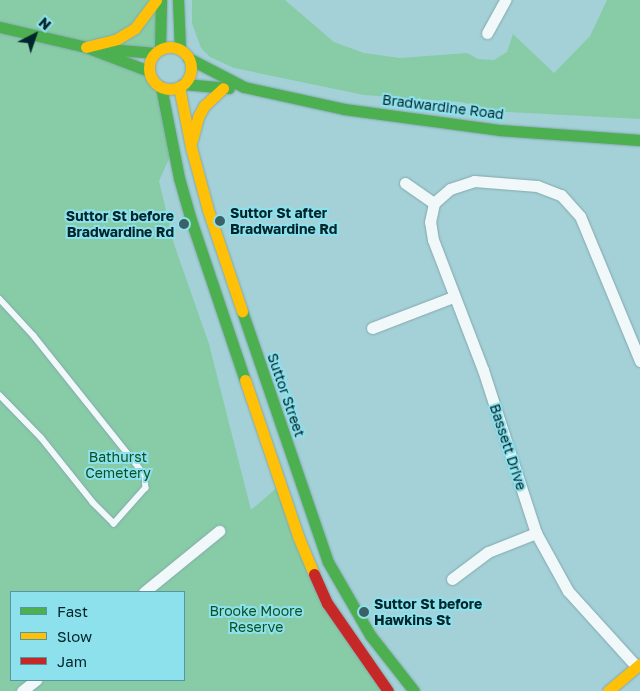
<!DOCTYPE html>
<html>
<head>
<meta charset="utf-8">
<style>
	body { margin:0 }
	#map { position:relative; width:640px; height:691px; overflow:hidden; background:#a3d1d7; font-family:"Golos Text",sans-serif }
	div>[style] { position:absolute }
	.green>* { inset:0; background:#87cca7 }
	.roads { filter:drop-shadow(0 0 1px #84a8ad) drop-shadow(0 0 1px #84a8ad) }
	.lane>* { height:5.5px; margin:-2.75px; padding:0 2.75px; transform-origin:2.75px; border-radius:2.75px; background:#f1f8f9 }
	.street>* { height:11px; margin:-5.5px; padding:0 5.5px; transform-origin:5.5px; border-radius:5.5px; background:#f1f8f9 }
	.fast>* { height:11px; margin:-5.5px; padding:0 5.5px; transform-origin:5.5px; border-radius:5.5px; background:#4caf50 }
	.slow>* { height:11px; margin:-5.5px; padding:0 5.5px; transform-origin:5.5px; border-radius:5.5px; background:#ffc107 }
	.slow>.ring { margin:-5.5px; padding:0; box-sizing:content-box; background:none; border:11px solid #ffc107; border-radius:50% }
	.jam>* { height:11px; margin:-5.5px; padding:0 5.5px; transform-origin:5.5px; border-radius:5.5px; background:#c62828 }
	.dots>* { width:14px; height:14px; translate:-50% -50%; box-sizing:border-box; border:2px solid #8de1ed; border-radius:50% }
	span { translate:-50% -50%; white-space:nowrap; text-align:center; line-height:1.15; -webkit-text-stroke:4px #8de1ed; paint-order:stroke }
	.street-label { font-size:14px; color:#00252a }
	.poi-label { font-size:14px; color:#00252a; font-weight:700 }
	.left { translate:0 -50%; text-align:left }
	.right { translate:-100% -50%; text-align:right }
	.park-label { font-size:14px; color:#0c5120 }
	.legend { position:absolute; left:10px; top:591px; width:175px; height:90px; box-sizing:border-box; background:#8de1ed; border:1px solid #55969f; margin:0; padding:6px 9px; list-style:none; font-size:15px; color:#00252a }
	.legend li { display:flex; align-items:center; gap:10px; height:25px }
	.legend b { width:25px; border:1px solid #55969f }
	.north { position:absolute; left:10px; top:10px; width:50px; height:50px; -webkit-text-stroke:4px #8de1ed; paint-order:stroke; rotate:41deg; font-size:14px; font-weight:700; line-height:20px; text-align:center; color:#00252a }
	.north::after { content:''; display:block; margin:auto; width:18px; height:22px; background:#00252a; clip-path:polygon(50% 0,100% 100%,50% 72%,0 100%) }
</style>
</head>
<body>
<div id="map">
	<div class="green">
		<div style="clip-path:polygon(evenodd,0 0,161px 0,160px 49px,89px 47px,151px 78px,156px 83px,173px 150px,159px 181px,174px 244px,209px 344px,251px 510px,280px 485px,313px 573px,388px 691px,0 691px,0 0,11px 592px,184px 592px,184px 680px,11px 680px,11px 592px)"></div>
		<div style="clip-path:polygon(192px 0,285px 0,334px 42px,364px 53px,400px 58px,467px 53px,478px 59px,494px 60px,507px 52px,513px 34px,554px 73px,590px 36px,607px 0,640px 0,640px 119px,507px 112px,460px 102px,364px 95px,234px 68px,210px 57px,201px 48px,192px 23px)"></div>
	</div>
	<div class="roads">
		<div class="lane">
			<div style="left:0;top:299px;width:50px;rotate:47.4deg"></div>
			<div style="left:34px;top:336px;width:178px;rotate:51.4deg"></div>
			<div style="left:145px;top:475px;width:13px;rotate:86deg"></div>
			<div style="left:146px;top:488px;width:48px;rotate:131.6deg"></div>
			<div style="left:114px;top:524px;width:30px;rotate:-135deg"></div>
			<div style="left:93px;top:503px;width:83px;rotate:-128.7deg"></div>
			<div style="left:41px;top:438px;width:59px;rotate:-134.3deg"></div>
		</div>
		<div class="street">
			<div style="left:487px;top:33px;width:38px;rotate:-61deg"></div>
			<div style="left:405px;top:183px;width:35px;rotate:35deg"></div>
			<div style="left:372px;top:328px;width:87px;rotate:-20.9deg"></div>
			<div style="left:452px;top:579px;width:45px;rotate:-36.9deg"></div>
			<div style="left:488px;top:552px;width:52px;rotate:-21.6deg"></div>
			<div style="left:144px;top:592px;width:97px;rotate:-39.1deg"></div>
			<div style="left:636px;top:666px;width:101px;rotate:-132.2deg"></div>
			<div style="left:568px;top:591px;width:66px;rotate:-118.9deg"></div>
			<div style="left:536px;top:533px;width:171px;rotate:-108deg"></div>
			<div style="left:483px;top:370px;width:139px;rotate:-111deg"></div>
			<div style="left:433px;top:240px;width:18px;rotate:-99deg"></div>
			<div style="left:430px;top:222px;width:19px;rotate:-78deg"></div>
			<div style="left:434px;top:203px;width:21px;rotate:-41deg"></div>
			<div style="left:450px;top:189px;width:25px;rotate:-18deg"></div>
			<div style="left:474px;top:181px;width:63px;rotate:4.5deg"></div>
			<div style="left:537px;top:186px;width:26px;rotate:21deg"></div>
			<div style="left:561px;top:195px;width:28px;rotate:48deg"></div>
			<div style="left:580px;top:216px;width:157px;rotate:67.5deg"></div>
			<div style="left:22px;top:691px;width:18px;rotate:-38deg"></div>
		</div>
		<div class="fast">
			<div style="left:178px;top:0;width:49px;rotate:87.7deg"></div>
			<div style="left:0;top:27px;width:88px;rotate:13.1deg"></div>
			<div style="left:86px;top:47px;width:67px;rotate:20.9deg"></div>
			<div style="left:108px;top:49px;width:47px;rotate:4.9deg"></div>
			<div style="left:160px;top:49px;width:49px;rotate:-88.8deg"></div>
			<div style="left:188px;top:58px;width:63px;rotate:27.4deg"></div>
			<div style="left:244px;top:87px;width:102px;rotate:12.4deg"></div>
			<div style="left:344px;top:109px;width:156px;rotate:7.7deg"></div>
			<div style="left:499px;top:130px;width:141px;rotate:4.1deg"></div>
			<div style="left:183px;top:84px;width:46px;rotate:5deg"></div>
			<div style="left:161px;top:87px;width:93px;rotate:78.8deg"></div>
			<div style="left:179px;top:178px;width:44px;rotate:74.1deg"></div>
			<div style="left:191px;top:220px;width:169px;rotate:71.4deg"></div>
			<div style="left:242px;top:311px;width:265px;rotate:71.1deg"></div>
			<div style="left:328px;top:562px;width:84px;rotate:60.1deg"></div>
			<div style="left:370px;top:635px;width:71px;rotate:51.8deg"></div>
		</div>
		<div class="slow">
			<div style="left:86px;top:47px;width:32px;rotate:-14deg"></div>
			<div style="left:117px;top:39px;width:21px;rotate:-31deg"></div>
			<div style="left:135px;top:28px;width:35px;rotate:-53deg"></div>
			<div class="ring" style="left:149px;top:47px;width:31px;height:31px"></div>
			<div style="left:179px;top:87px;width:61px;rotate:78.7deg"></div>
			<div style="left:191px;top:147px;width:65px;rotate:74.9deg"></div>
			<div style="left:208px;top:210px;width:107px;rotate:71.4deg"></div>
			<div style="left:192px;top:140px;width:24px;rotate:-75deg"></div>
			<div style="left:198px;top:117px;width:13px;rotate:-61deg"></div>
			<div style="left:204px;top:106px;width:26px;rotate:-43deg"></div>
			<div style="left:245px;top:380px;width:165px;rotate:71.2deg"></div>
			<div style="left:298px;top:536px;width:41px;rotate:67.2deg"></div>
			<div style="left:608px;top:691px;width:42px;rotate:-40.2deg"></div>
		</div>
		<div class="jam">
			<div style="left:314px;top:574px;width:32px;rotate:66deg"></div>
			<div style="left:327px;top:603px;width:107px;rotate:55.3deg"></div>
		</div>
	</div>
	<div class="dots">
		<div style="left:220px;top:221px;background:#396167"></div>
		<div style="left:184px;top:224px;background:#396167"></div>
		<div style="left:364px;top:612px;background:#396167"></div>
	</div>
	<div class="street-label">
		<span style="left:443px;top:107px;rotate:7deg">Bradwardine Road</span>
		<span style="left:286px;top:395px;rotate:71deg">Suttor Street</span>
		<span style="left:508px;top:447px;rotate:72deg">Bassett Drive</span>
	</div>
	<div class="poi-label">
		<span class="left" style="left:230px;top:221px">Suttor St after<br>Bradwardine Rd</span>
		<span class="right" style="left:174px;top:224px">Suttor St before<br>Bradwardine Rd</span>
		<span class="left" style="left:374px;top:612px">Suttor St before<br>Hawkins St</span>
	</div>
	<div class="park-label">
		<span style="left:118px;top:465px">Bathurst<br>Cemetery</span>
		<span style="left:256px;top:619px">Brooke Moore<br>Reserve</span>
	</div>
	<ul class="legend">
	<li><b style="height:6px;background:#4caf50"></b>Fast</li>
	<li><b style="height:6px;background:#ffc107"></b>Slow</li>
	<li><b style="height:6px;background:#c62828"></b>Jam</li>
	</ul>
	<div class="north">N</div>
</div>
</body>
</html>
